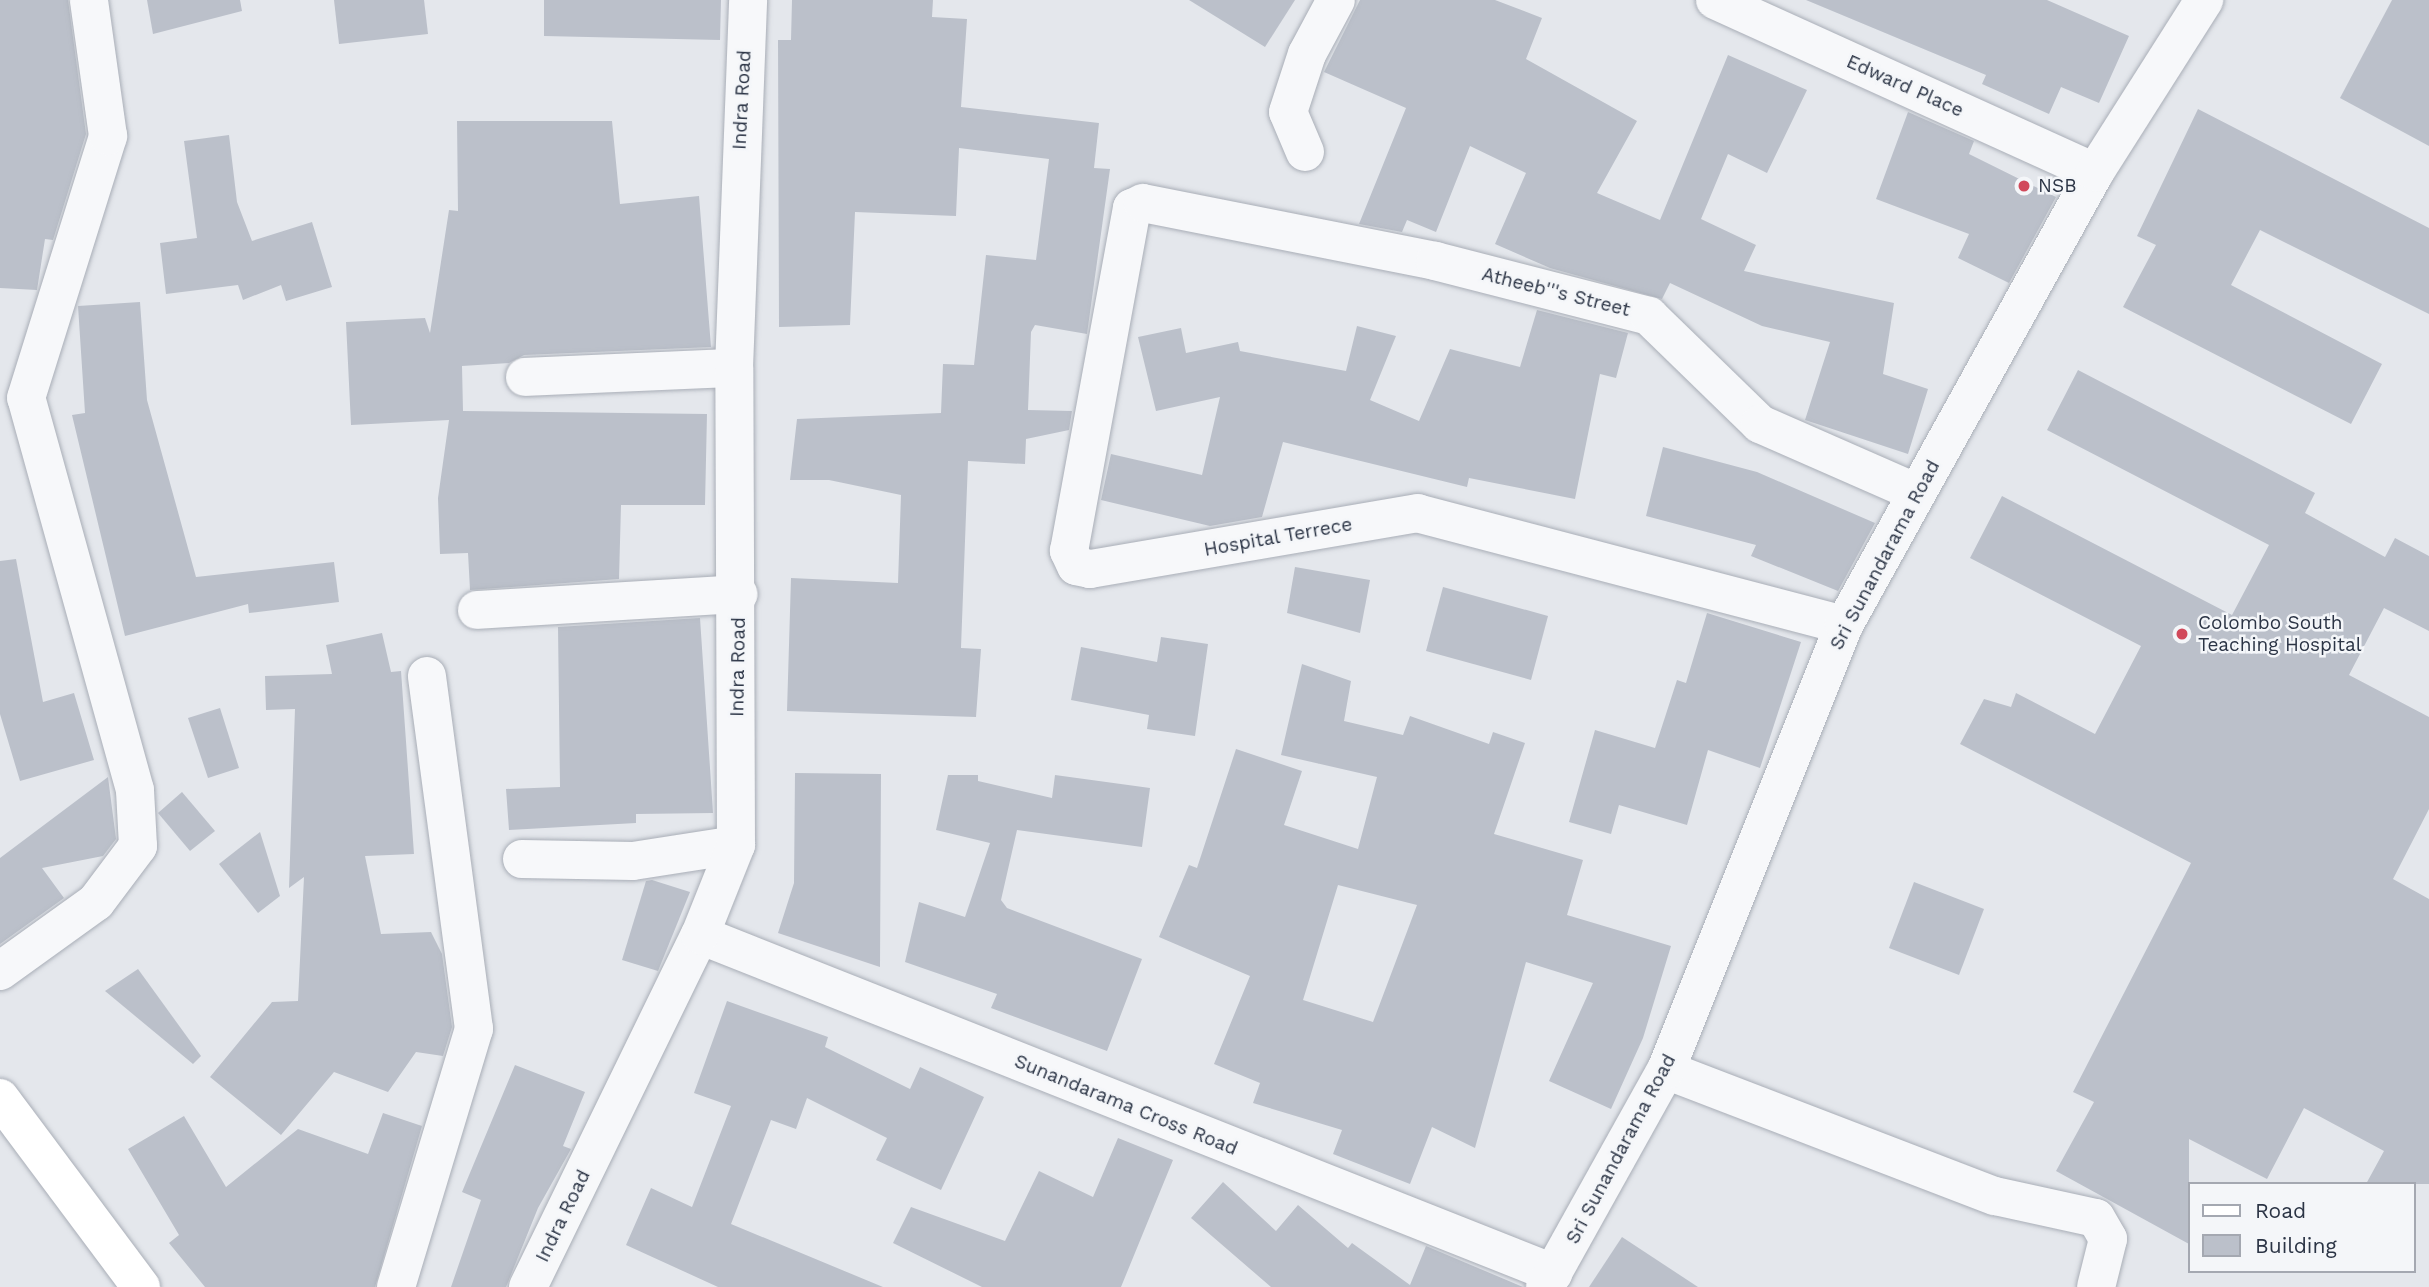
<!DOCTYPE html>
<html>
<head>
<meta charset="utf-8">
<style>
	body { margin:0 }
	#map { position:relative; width:2429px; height:1287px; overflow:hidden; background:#e4e7ec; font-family:"Work Sans",sans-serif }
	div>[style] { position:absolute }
	.building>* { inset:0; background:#bbc0ca }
	.roads { filter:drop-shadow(0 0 2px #a9aeb7) drop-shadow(0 0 2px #a9aeb7) }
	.minor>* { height:38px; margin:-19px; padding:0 19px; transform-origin:19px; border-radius:19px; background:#f7f8fa }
	.tertiary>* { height:38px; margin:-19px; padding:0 19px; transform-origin:19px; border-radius:19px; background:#f7f8fa }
	.primary>* { height:38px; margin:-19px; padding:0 19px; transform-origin:19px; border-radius:19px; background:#fff }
	.dots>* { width:19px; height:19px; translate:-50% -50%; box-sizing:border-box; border:4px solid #f4f6f9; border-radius:50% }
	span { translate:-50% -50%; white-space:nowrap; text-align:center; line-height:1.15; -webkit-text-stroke:5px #f4f6f9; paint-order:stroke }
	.street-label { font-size:19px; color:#2b3445 }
	.poi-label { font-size:19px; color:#2b3445 }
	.left { translate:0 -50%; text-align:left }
	.legend { position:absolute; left:2188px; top:1182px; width:228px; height:91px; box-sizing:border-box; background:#f4f6f9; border:2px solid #a4a8b1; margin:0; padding:9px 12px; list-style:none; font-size:21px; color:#2b3445 }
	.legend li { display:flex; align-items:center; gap:14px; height:35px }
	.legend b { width:35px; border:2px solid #a4a8b1 }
</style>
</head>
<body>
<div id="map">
	<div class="building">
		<div style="clip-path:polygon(0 0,68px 0,86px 134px,53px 240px,45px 239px,37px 290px,0 288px)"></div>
		<div style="clip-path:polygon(147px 0,240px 0,242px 11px,153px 34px)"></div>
		<div style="clip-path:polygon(334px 0,424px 0,428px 34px,339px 44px)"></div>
		<div style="clip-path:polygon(544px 0,721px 0,720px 40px,544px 36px)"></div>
		<div style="clip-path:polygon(792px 0,933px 0,932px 17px,967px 19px,961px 107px,1099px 123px,1094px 168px,1110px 169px,1087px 334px,1035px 325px,1031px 332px,1028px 410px,1072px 411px,1069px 430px,1026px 439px,1025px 464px,968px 461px,961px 648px,981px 649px,976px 717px,787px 711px,791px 578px,898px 583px,901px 495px,829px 480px,790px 480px,797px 419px,941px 413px,943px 364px,974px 365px,986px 255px,1036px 260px,1049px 159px,959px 148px,956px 216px,855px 212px,850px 325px,779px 327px,778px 40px,791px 40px)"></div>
		<div style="clip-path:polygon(1189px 0,1295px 0,1265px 47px)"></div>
		<div style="clip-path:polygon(1360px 0,1495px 0,1542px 18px,1526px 59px,1637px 121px,1597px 193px,1660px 220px,1728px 55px,1807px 90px,1767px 173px,1728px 154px,1701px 219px,1756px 245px,1744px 271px,1894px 303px,1883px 374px,1928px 389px,1908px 454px,1805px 420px,1830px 342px,1762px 326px,1670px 283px,1662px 299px,1550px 268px,1495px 244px,1526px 173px,1470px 146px,1436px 232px,1407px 220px,1402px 232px,1359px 224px,1406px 108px,1324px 72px)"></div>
		<div style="clip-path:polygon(1806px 0,2047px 0,2129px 36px,2099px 103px,2061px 87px,2049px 114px,1982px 84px,1986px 75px)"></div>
		<div style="clip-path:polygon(2392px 0,2429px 0,2429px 146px,2340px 98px)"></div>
		<div style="clip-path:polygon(2198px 109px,2429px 228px,2429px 314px,2260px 230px,2231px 285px,2382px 364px,2351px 424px,2123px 307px,2156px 245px,2137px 236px)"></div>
		<div style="clip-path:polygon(1908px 112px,1974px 141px,1969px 154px,2056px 197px,2009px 283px,1958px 258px,1969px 234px,1876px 199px)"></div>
		<div style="clip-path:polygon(457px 121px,612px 121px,620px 204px,699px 196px,711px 347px,524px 355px,509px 363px,462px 366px,463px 411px,707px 414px,705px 505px,621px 505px,619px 579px,470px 590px,468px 553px,440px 554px,438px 498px,449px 420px,351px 425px,346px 322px,425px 318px,430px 333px,449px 210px,458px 211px)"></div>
		<div style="clip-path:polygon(229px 135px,237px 202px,252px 241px,312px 222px,332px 287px,286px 301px,281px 285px,243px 300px,238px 285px,166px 294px,160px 243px,197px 238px,184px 141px)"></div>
		<div style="clip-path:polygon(140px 302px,147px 400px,196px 577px,334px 562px,339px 602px,249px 613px,248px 604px,125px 636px,72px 415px,85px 413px,78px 306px)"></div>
		<div style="clip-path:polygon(1537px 310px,1628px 333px,1616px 378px,1600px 374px,1575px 499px,1469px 478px,1467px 487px,1283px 442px,1262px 517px,1210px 526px,1101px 500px,1111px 454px,1202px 475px,1220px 397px,1156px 411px,1138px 337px,1181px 328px,1186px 353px,1238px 342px,1240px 351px,1346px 371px,1357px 326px,1396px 336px,1370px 400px,1419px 421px,1450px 349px,1520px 367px)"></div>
		<div style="clip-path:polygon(2078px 370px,2315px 493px,2305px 513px,2385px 557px,2395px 538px,2429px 556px,2429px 631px,2384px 608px,2349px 675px,2429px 717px,2429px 809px,2393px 879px,2429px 899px,2429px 1184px,2366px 1184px,2384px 1151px,2304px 1108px,2267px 1179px,2189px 1139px,2189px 1244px,2056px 1171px,2094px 1102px,2073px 1092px,2191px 863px,1960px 744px,1984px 699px,2011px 707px,2016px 693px,2095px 734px,2141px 646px,1970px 558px,2002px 496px,2232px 615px,2269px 545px,2047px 430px)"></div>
		<div style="clip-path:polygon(1663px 447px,1757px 472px,1875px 523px,1838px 591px,1751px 556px,1756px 545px,1646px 516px)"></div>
		<div style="clip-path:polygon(16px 559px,43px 702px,74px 693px,94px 760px,20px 781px,0 714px,0 561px)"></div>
		<div style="clip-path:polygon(1295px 567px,1370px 580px,1360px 633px,1287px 613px)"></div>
		<div style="clip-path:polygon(1443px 587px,1548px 616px,1531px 680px,1426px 651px)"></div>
		<div style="clip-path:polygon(1707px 613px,1801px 642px,1760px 768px,1708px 750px,1687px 825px,1619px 805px,1611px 834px,1569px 822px,1595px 730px,1655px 748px,1677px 680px,1686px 683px)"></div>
		<div style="clip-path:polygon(700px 618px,713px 813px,636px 814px,636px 823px,509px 830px,506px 789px,560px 787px,558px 627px)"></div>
		<div style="clip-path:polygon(382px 633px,391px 672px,401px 671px,414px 854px,365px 856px,381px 934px,431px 932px,442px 954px,452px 1027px,443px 1056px,416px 1052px,388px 1092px,334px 1072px,281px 1135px,210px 1077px,272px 1002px,298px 1001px,304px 877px,289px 888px,295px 709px,266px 710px,265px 676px,332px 674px,326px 645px)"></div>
		<div style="clip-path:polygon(1161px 637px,1208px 644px,1195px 736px,1147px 729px,1149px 715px,1071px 700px,1081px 647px,1157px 662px)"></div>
		<div style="clip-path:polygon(evenodd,1302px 664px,1351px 681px,1344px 721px,1403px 735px,1410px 716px,1489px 744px,1493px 732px,1525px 743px,1494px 834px,1583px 860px,1567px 915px,1671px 946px,1643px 1038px,1611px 1109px,1549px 1081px,1593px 983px,1526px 962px,1475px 1148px,1432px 1127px,1410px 1184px,1333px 1154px,1342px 1130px,1253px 1103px,1260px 1083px,1214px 1064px,1250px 976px,1159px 937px,1189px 865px,1197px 868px,1236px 749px,1302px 771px,1284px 825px,1358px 849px,1377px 777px,1281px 755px,1302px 664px,1338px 885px,1417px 905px,1373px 1022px,1303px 1000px,1338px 885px)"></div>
		<div style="clip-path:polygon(220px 708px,239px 768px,208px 778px,188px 718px)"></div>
		<div style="clip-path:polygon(795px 773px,881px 774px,880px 967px,778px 933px,794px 883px)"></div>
		<div style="clip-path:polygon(948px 775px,978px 775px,978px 781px,1052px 798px,1055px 775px,1150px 788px,1142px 847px,1017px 830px,1001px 900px,1007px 908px,1142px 959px,1107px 1051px,991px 1008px,997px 994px,905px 962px,919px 902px,965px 917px,990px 843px,936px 830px)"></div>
		<div style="clip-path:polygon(108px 777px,116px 839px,103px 856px,42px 868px,64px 898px,0 944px,0 858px)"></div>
		<div style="clip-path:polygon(182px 792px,215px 831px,190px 851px,158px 813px)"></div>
		<div style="clip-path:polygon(260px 832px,280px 896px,258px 913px,219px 864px)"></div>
		<div style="clip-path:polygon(652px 880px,690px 892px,658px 971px,622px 960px,646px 881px)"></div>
		<div style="clip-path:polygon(1914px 882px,1984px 909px,1959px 975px,1889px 948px)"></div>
		<div style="clip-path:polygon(138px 969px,201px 1056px,193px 1064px,105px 991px)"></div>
		<div style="clip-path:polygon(727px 1001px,828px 1037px,825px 1047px,910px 1089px,920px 1067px,984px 1097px,941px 1190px,876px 1160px,887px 1138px,807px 1098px,796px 1129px,771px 1120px,731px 1224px,883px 1287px,718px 1287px,626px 1245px,651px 1188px,692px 1207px,731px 1106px,694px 1093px)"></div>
		<div style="clip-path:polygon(515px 1065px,585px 1092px,563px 1146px,571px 1149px,538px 1208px,506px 1287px,451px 1287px,481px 1200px,462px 1192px)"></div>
		<div style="clip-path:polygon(383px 1113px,422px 1126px,375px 1287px,205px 1287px,169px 1243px,179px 1235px,128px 1149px,184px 1116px,226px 1187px,298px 1129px,368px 1154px)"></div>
		<div style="clip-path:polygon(1118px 1138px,1173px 1160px,1121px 1287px,982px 1287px,893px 1243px,911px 1207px,1005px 1241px,1039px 1171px,1093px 1197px)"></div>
		<div style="clip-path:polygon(1223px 1182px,1276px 1231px,1298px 1205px,1348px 1248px,1352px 1243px,1410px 1285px,1426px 1246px,1523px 1287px,1271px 1287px,1191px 1218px)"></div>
		<div style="clip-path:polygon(1622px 1237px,1698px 1287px,1589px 1287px)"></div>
	</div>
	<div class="roads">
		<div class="minor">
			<div style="left:1715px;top:0;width:417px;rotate:24.4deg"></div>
			<div style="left:1305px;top:152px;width:43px;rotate:-113deg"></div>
			<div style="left:1288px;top:112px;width:61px;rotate:-71.9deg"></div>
			<div style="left:1307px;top:54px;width:61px;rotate:-61.8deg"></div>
			<div style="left:525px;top:377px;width:209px;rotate:-2.5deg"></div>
			<div style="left:477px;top:610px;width:262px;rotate:-3.5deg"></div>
			<div style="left:1844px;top:625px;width:440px;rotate:-165.3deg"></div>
			<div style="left:1418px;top:513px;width:333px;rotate:170.3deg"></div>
			<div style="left:1090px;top:569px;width:14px;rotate:-168deg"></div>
			<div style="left:1076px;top:566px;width:17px;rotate:-115deg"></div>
			<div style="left:1069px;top:551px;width:349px;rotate:-79.6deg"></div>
			<div style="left:1132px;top:208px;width:12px;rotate:-24deg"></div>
			<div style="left:1143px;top:203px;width:298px;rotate:11.2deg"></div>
			<div style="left:1435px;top:261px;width:221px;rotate:14.4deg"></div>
			<div style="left:1649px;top:316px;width:155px;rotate:44.2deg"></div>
			<div style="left:1760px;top:424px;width:171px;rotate:23.7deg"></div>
			<div style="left:522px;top:859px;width:111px;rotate:1deg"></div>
			<div style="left:633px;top:861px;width:104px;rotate:-8.8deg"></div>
			<div style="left:700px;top:935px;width:918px;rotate:21.62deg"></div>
			<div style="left:0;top:971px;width:118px;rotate:-35.7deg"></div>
			<div style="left:96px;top:902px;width:70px;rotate:-53.1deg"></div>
			<div style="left:138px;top:846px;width:56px;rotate:-93.1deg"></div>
			<div style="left:135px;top:790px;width:407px;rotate:-105.5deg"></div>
			<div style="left:26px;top:398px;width:275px;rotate:-72.6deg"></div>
			<div style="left:108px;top:136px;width:137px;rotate:-98deg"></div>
			<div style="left:1666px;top:1070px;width:352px;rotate:21deg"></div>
			<div style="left:1995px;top:1196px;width:103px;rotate:12.3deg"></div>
			<div style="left:2096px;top:1218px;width:24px;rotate:60deg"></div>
			<div style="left:2108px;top:1239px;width:49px;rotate:104deg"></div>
			<div style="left:396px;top:1287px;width:270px;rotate:-73.2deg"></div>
			<div style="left:474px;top:1029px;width:356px;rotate:-97.6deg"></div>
		</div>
		<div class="tertiary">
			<div style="left:528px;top:1287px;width:392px;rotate:-64deg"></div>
			<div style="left:700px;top:935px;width:97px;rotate:-68.2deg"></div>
			<div style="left:736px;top:845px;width:477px;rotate:-90.2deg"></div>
			<div style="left:734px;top:368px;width:368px;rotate:-87.8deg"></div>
			<div style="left:1545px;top:1287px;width:248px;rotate:-60.9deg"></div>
			<div style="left:1666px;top:1070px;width:479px;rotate:-68.2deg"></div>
			<div style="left:1844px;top:625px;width:518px;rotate:-61.01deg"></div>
			<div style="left:2095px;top:172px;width:204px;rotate:-57.6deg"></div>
		</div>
		<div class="primary">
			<div style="left:0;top:1098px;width:236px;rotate:53.3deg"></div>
		</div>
	</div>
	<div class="dots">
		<div style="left:2024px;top:186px;background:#d1495b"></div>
		<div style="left:2182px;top:634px;background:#d1495b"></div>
	</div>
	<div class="street-label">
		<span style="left:1905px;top:86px;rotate:24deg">Edward Place</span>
		<span style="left:742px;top:100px;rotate:-87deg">Indra Road</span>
		<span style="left:1556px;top:292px;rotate:14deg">Atheeb'''s Street</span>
		<span style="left:1278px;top:537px;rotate:-10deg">Hospital Terrece</span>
		<span style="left:1885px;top:555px;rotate:-62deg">Sri Sunandarama Road</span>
		<span style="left:738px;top:667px;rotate:-89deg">Indra Road</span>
		<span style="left:1126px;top:1105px;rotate:22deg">Sunandarama Cross Road</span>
		<span style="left:1621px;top:1149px;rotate:-62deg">Sri Sunandarama Road</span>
		<span style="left:563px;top:1216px;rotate:-64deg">Indra Road</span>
	</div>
	<div class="poi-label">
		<span class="left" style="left:2038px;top:186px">NSB</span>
		<span class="left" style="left:2198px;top:634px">Colombo South<br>Teaching Hospital</span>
	</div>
	<ul class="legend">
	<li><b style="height:9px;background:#fff"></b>Road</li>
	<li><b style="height:19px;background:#bbc0ca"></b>Building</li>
	</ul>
</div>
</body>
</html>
